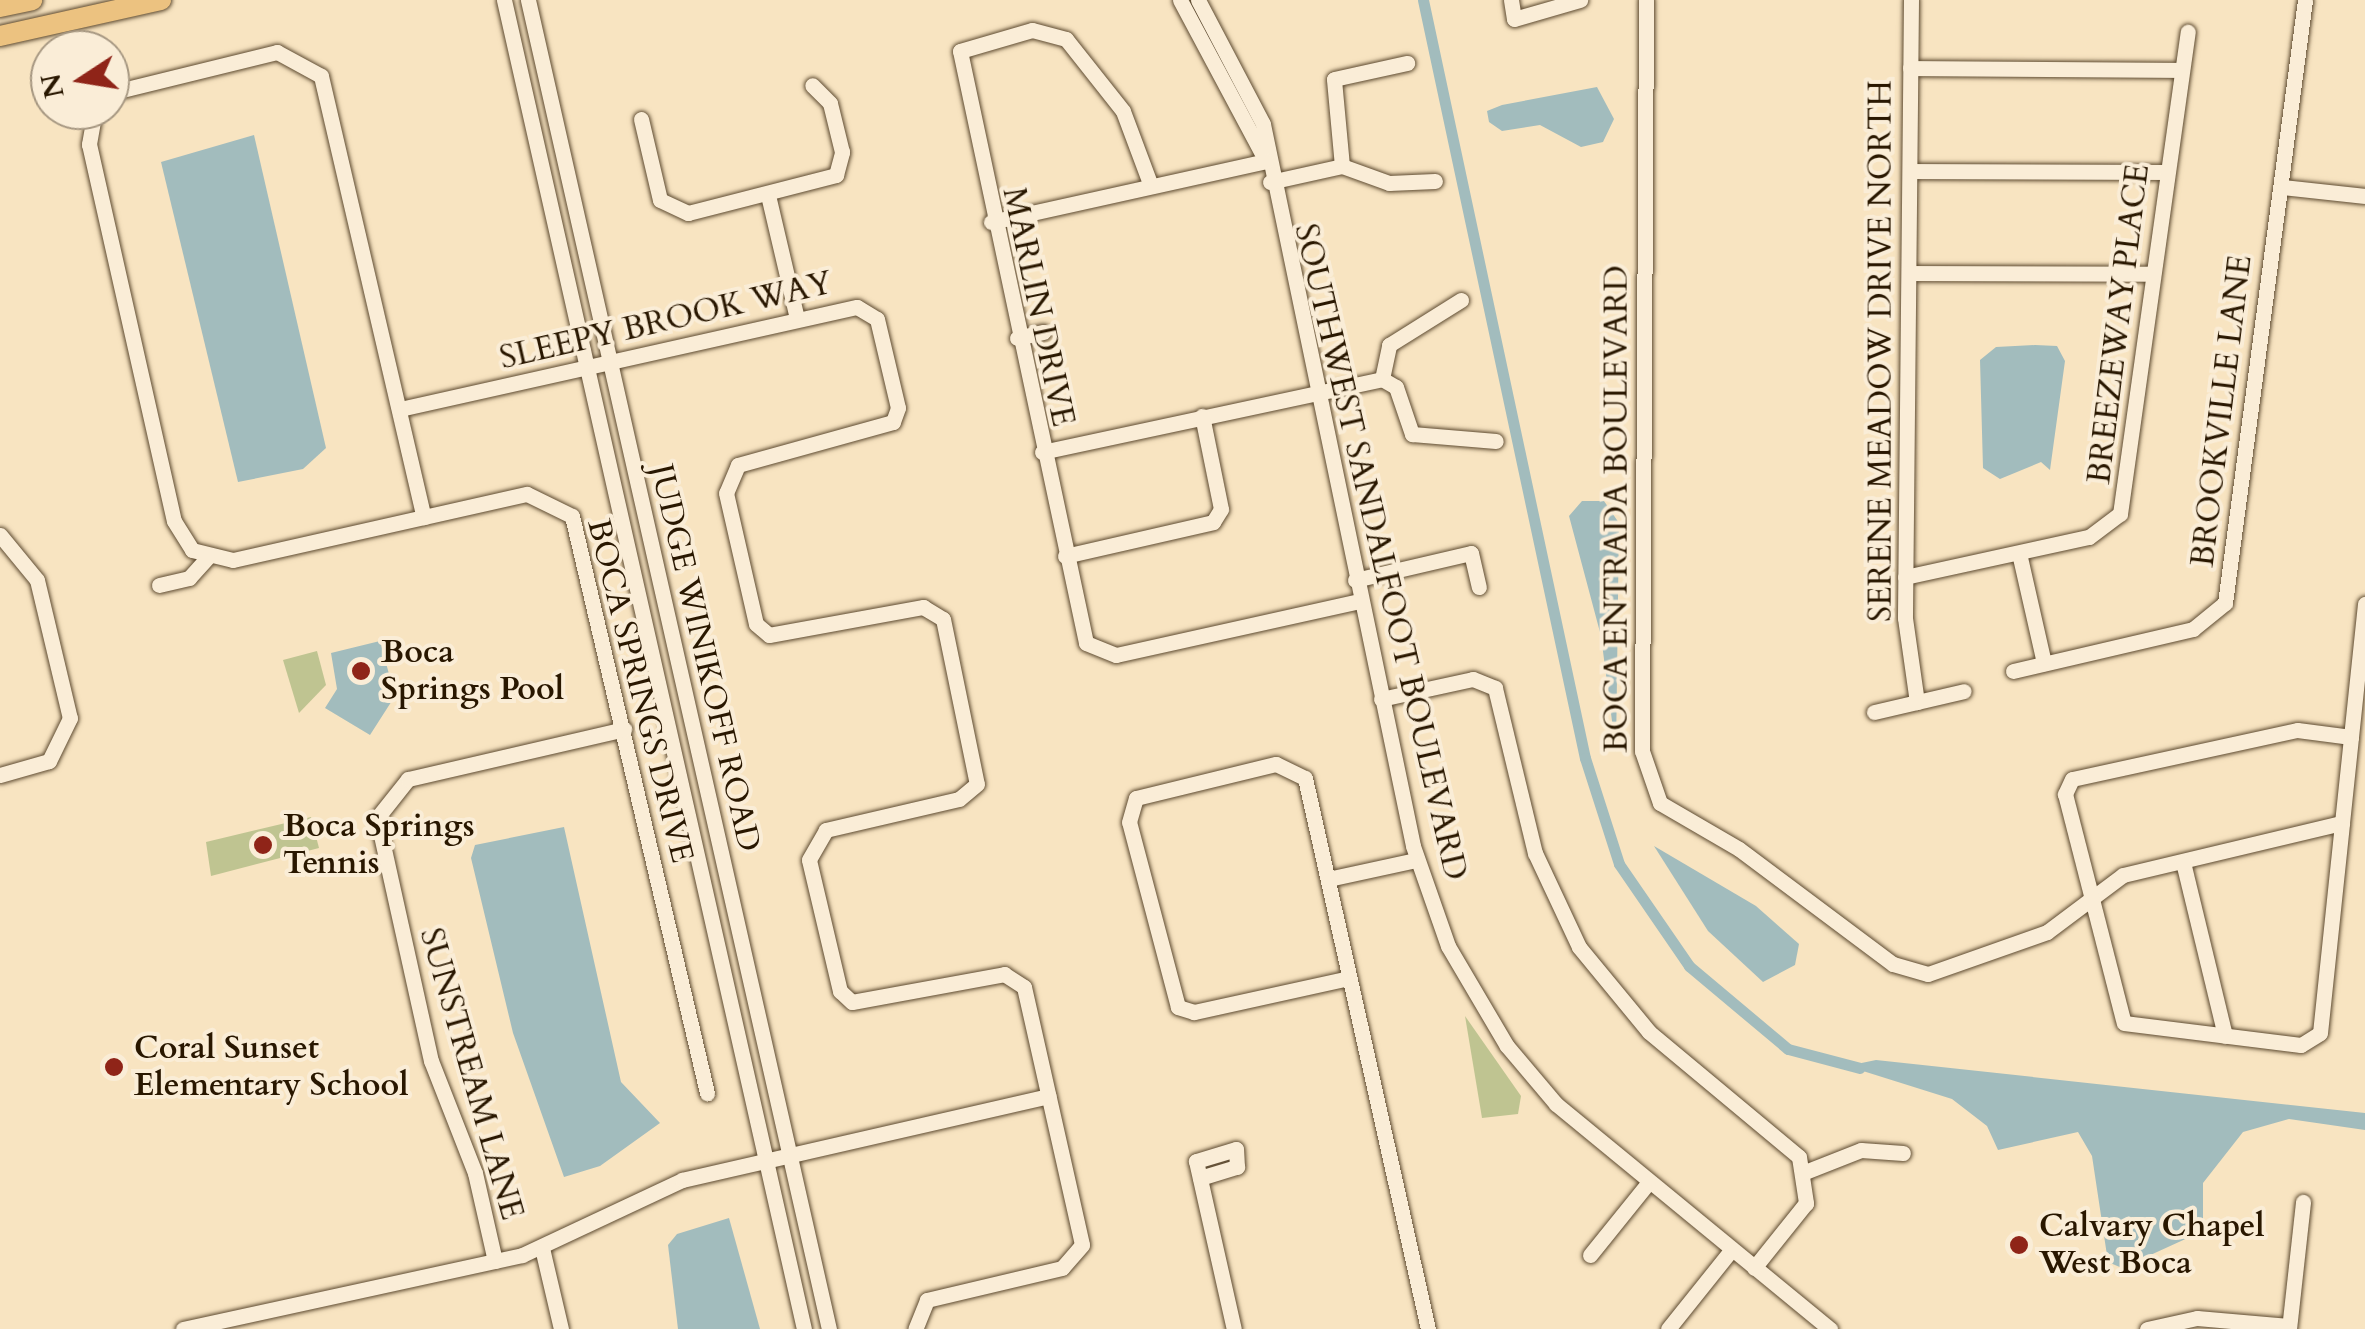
<!DOCTYPE html>
<html>
<head>
<meta charset="utf-8">
<style>
	body { margin:0 }
	#map { position:relative; width:2365px; height:1329px; overflow:hidden; background:#f8e4c1; font-family:Cardo,serif }
	div>[style] { position:absolute }
	.green>* { inset:0; background:#bfc491 }
	.water>* { inset:0; background:#a2bcbd }
	.canal>* { height:11px; margin:-5.5px; padding:0 5.5px; transform-origin:5.5px; border-radius:5.5px; background:#a2bcbd }
	.roads { filter:drop-shadow(0 0 2px #5d4a30) drop-shadow(0 0 2px #5d4a30) }
	.minor>* { height:15px; margin:-7.5px; padding:0 7.5px; transform-origin:7.5px; border-radius:7.5px; background:#faedd7 }
	.major>* { height:20px; margin:-10px; padding:0 10px; transform-origin:10px; border-radius:10px; background:#ecc280 }
	.dots>* { width:28px; height:28px; translate:-50% -50%; box-sizing:border-box; border:5px solid #faedd7; border-radius:50% }
	span { translate:-50% -50%; white-space:nowrap; text-align:center; line-height:1.15; -webkit-text-stroke:8px #faedd7; paint-order:stroke }
	.street-label { font-size:32px; color:#291700 }
	.poi-label { font-size:32px; color:#291700; font-weight:700 }
	.left { translate:0 -50%; text-align:left }
	.north { position:absolute; left:30px; top:30px; width:100px; height:100px; box-sizing:border-box; background:#faedd7; border:2px solid #a69781; border-radius:50%; rotate:258deg; font-size:28px; font-weight:700; line-height:40px; text-align:center; color:#291700 }
	.north::after { content:''; display:block; margin:auto; width:35px; height:45px; background:#8f2418; clip-path:polygon(50% 0,100% 100%,50% 72%,0 100%) }
</style>
</head>
<body>
<div id="map">
	<div class="green">
		<div style="clip-path:polygon(317px 651px,326px 685px,299px 713px,283px 660px)"></div>
		<div style="clip-path:polygon(311px 817px,319px 848px,211px 876px,206px 842px)"></div>
		<div style="clip-path:polygon(1465px 1016px,1521px 1096px,1518px 1114px,1482px 1118px)"></div>
	</div>
	<div class="water">
		<div style="clip-path:polygon(1597px 87px,1614px 119px,1603px 142px,1581px 147px,1540px 125px,1502px 131px,1489px 122px,1487px 111px,1502px 105px)"></div>
		<div style="clip-path:polygon(254px 135px,326px 448px,303px 469px,238px 482px,161px 162px)"></div>
		<div style="clip-path:polygon(2035px 345px,2057px 346px,2065px 361px,2050px 470px,2041px 462px,2000px 479px,1983px 468px,1980px 360px,1996px 347px)"></div>
		<div style="clip-path:polygon(1582px 501px,1604px 501px,1619px 523px,1616px 752px,1601px 636px,1569px 516px)"></div>
		<div style="clip-path:polygon(380px 641px,395px 696px,370px 735px,325px 708px,337px 689px,331px 653px)"></div>
		<div style="clip-path:polygon(564px 827px,621px 1082px,660px 1123px,600px 1166px,564px 1177px,513px 1033px,471px 858px,475px 845px)"></div>
		<div style="clip-path:polygon(1654px 846px,1756px 906px,1799px 944px,1795px 965px,1763px 982px,1708px 931px)"></div>
		<div style="clip-path:polygon(1876px 1060px,2365px 1113px,2365px 1130px,2289px 1119px,2243px 1132px,2203px 1183px,2203px 1231px,2122px 1268px,2108px 1262px,2092px 1156px,2078px 1132px,1998px 1150px,1987px 1126px,1952px 1099px,1847px 1066px)"></div>
		<div style="clip-path:polygon(729px 1218px,760px 1329px,678px 1329px,668px 1245px,677px 1234px)"></div>
	</div>
	<div class="canal">
		<div style="left:1423px;top:0;width:775px;rotate:77.94deg"></div>
		<div style="left:1585px;top:758px;width:111px;rotate:72.2deg"></div>
		<div style="left:1619px;top:864px;width:124px;rotate:55.5deg"></div>
		<div style="left:1689px;top:966px;width:129px;rotate:40deg"></div>
		<div style="left:1788px;top:1049px;width:74px;rotate:14.8deg"></div>
	</div>
	<div class="roads">
		<div class="minor">
			<div style="left:504px;top:0;width:1362px;rotate:77.28deg"></div>
			<div style="left:528px;top:0;width:1363px;rotate:77.24deg"></div>
			<div style="left:1180px;top:0;width:183px;rotate:61.9deg"></div>
			<div style="left:1198px;top:0;width:140px;rotate:62.3deg"></div>
			<div style="left:1263px;top:124px;width:737px;rotate:78.26deg"></div>
			<div style="left:1413px;top:846px;width:106px;rotate:70.7deg"></div>
			<div style="left:1448px;top:946px;width:116px;rotate:59.5deg"></div>
			<div style="left:1507px;top:1046px;width:76px;rotate:49.8deg"></div>
			<div style="left:1556px;top:1104px;width:355px;rotate:39.4deg"></div>
			<div style="left:1511px;top:0;width:19px;rotate:81deg"></div>
			<div style="left:1514px;top:19px;width:69px;rotate:-16.1deg"></div>
			<div style="left:1646px;top:0;width:751px;rotate:90.31deg"></div>
			<div style="left:1642px;top:751px;width:55px;rotate:70.9deg"></div>
			<div style="left:1660px;top:803px;width:91px;rotate:30.2deg"></div>
			<div style="left:1739px;top:849px;width:192px;rotate:36.8deg"></div>
			<div style="left:1893px;top:964px;width:36px;rotate:16deg"></div>
			<div style="left:1928px;top:974px;width:126px;rotate:-19.4deg"></div>
			<div style="left:2047px;top:932px;width:95px;rotate:-36.9deg"></div>
			<div style="left:2123px;top:875px;width:225px;rotate:-13.4deg"></div>
			<div style="left:1911px;top:0;width:618px;rotate:90.56deg"></div>
			<div style="left:1905px;top:618px;width:85px;rotate:81.9deg"></div>
			<div style="left:1910px;top:68px;width:272px;rotate:0.4deg"></div>
			<div style="left:110px;top:93px;width:172px;rotate:-13.8deg"></div>
			<div style="left:277px;top:52px;width:50px;rotate:28.6deg"></div>
			<div style="left:321px;top:76px;width:453px;rotate:76.9deg"></div>
			<div style="left:95px;top:110px;width:35px;rotate:100deg"></div>
			<div style="left:89px;top:144px;width:386px;rotate:77.3deg"></div>
			<div style="left:174px;top:521px;width:34px;rotate:58deg"></div>
			<div style="left:192px;top:550px;width:42px;rotate:13.7deg"></div>
			<div style="left:233px;top:560px;width:301px;rotate:-12.7deg"></div>
			<div style="left:527px;top:494px;width:50px;rotate:26.1deg"></div>
			<div style="left:572px;top:516px;width:593px;rotate:76.83deg"></div>
			<div style="left:641px;top:119px;width:83px;rotate:76.8deg"></div>
			<div style="left:660px;top:200px;width:31px;rotate:25deg"></div>
			<div style="left:688px;top:213px;width:153px;rotate:-14.4deg"></div>
			<div style="left:836px;top:175px;width:24px;rotate:-75deg"></div>
			<div style="left:842px;top:152px;width:50px;rotate:-103.8deg"></div>
			<div style="left:830px;top:103px;width:25px;rotate:-135deg"></div>
			<div style="left:1342px;top:166px;width:87px;rotate:-95.3deg"></div>
			<div style="left:1334px;top:79px;width:75px;rotate:-12.4deg"></div>
			<div style="left:1910px;top:171px;width:253px;rotate:0.2deg"></div>
			<div style="left:1270px;top:182px;width:74px;rotate:-12.5deg"></div>
			<div style="left:1342px;top:166px;width:50px;rotate:19.9deg"></div>
			<div style="left:1389px;top:183px;width:46px;rotate:-2.5deg"></div>
			<div style="left:1151px;top:186px;width:80px;rotate:-110.5deg"></div>
			<div style="left:1123px;top:111px;width:92px;rotate:-128.4deg"></div>
			<div style="left:1066px;top:39px;width:35px;rotate:-165deg"></div>
			<div style="left:1032px;top:30px;width:75px;rotate:163.7deg"></div>
			<div style="left:960px;top:51px;width:605px;rotate:77.98deg"></div>
			<div style="left:1086px;top:643px;width:32px;rotate:22deg"></div>
			<div style="left:1116px;top:655px;width:250px;rotate:-12.5deg"></div>
			<div style="left:2283px;top:187px;width:82px;rotate:6.3deg"></div>
			<div style="left:768px;top:195px;width:127px;rotate:76.8deg"></div>
			<div style="left:991px;top:222px;width:282px;rotate:-12.5deg"></div>
			<div style="left:1909px;top:273px;width:243px;rotate:0.2deg"></div>
			<div style="left:1017px;top:338px;width:27px;rotate:-13deg"></div>
			<div style="left:1382px;top:379px;width:35px;rotate:-78deg"></div>
			<div style="left:1389px;top:345px;width:85px;rotate:-32deg"></div>
			<div style="left:400px;top:409px;width:468px;rotate:-12.6deg"></div>
			<div style="left:857px;top:307px;width:23px;rotate:31deg"></div>
			<div style="left:877px;top:319px;width:91px;rotate:76.7deg"></div>
			<div style="left:898px;top:408px;width:15px;rotate:110deg"></div>
			<div style="left:893px;top:422px;width:161px;rotate:164.5deg"></div>
			<div style="left:738px;top:465px;width:30px;rotate:113deg"></div>
			<div style="left:726px;top:493px;width:134px;rotate:77.1deg"></div>
			<div style="left:756px;top:624px;width:17px;rotate:40deg"></div>
			<div style="left:769px;top:635px;width:157px;rotate:-10.3deg"></div>
			<div style="left:923px;top:607px;width:23px;rotate:31deg"></div>
			<div style="left:943px;top:619px;width:168px;rotate:78.4deg"></div>
			<div style="left:977px;top:784px;width:23px;rotate:140deg"></div>
			<div style="left:959px;top:799px;width:137px;rotate:166.9deg"></div>
			<div style="left:826px;top:830px;width:34px;rotate:120deg"></div>
			<div style="left:809px;top:860px;width:135px;rotate:76.7deg"></div>
			<div style="left:840px;top:991px;width:16px;rotate:43deg"></div>
			<div style="left:852px;top:1002px;width:155px;rotate:-10.4deg"></div>
			<div style="left:1004px;top:974px;width:24px;rotate:33deg"></div>
			<div style="left:1024px;top:987px;width:264px;rotate:77.3deg"></div>
			<div style="left:1082px;top:1245px;width:30px;rotate:131deg"></div>
			<div style="left:1062px;top:1268px;width:139px;rotate:166.7deg"></div>
			<div style="left:927px;top:1300px;width:31px;rotate:112deg"></div>
			<div style="left:1042px;top:452px;width:348px;rotate:-12.1deg"></div>
			<div style="left:1382px;top:379px;width:16px;rotate:30deg"></div>
			<div style="left:1396px;top:387px;width:50px;rotate:71.2deg"></div>
			<div style="left:1412px;top:434px;width:84px;rotate:4.8deg"></div>
			<div style="left:0;top:535px;width:58px;rotate:50.6deg"></div>
			<div style="left:37px;top:580px;width:142px;rotate:76.6deg"></div>
			<div style="left:70px;top:718px;width:48px;rotate:116deg"></div>
			<div style="left:49px;top:761px;width:51px;rotate:164.1deg"></div>
			<div style="left:2019px;top:553px;width:113px;rotate:77.2deg"></div>
			<div style="left:1065px;top:556px;width:152px;rotate:-12.9deg"></div>
			<div style="left:1213px;top:522px;width:15px;rotate:-58deg"></div>
			<div style="left:1221px;top:509px;width:95px;rotate:-101.5deg"></div>
			<div style="left:1905px;top:577px;width:188px;rotate:-12.3deg"></div>
			<div style="left:2089px;top:537px;width:39px;rotate:-37deg"></div>
			<div style="left:2120px;top:514px;width:487px;rotate:-82deg"></div>
			<div style="left:1355px;top:580px;width:119px;rotate:-13.1deg"></div>
			<div style="left:1471px;top:553px;width:35px;rotate:77deg"></div>
			<div style="left:159px;top:585px;width:31px;rotate:-13deg"></div>
			<div style="left:189px;top:578px;width:27px;rotate:-48deg"></div>
			<div style="left:2013px;top:671px;width:185px;rotate:-13.1deg"></div>
			<div style="left:2193px;top:629px;width:41px;rotate:-39.1deg"></div>
			<div style="left:2225px;top:603px;width:608px;rotate:-82.44deg"></div>
			<div style="left:1381px;top:699px;width:94px;rotate:-12.3deg"></div>
			<div style="left:1473px;top:679px;width:24px;rotate:22deg"></div>
			<div style="left:1495px;top:688px;width:170px;rotate:76.4deg"></div>
			<div style="left:1535px;top:853px;width:104px;rotate:64.9deg"></div>
			<div style="left:1579px;top:947px;width:110px;rotate:50.5deg"></div>
			<div style="left:1649px;top:1032px;width:195px;rotate:39.8deg"></div>
			<div style="left:1799px;top:1157px;width:47px;rotate:81.3deg"></div>
			<div style="left:1806px;top:1203px;width:83px;rotate:128.7deg"></div>
			<div style="left:1874px;top:712px;width:92px;rotate:-13.1deg"></div>
			<div style="left:2351px;top:737px;width:54px;rotate:-172.6deg"></div>
			<div style="left:2297px;top:730px;width:230px;rotate:167.7deg"></div>
			<div style="left:2072px;top:779px;width:17px;rotate:115deg"></div>
			<div style="left:2065px;top:794px;width:236px;rotate:75.6deg"></div>
			<div style="left:2124px;top:1023px;width:178px;rotate:7.1deg"></div>
			<div style="left:2301px;top:1045px;width:22px;rotate:-32deg"></div>
			<div style="left:2320px;top:1033px;width:211px;rotate:-84deg"></div>
			<div style="left:2342px;top:823px;width:86px;rotate:-84deg"></div>
			<div style="left:2351px;top:737px;width:134px;rotate:-84deg"></div>
			<div style="left:2183px;top:862px;width:179px;rotate:76.4deg"></div>
			<div style="left:1328px;top:879px;width:90px;rotate:-12.2deg"></div>
			<div style="left:1349px;top:978px;width:159px;rotate:167.6deg"></div>
			<div style="left:1194px;top:1012px;width:17px;rotate:-163deg"></div>
			<div style="left:1178px;top:1007px;width:191px;rotate:-104.8deg"></div>
			<div style="left:1129px;top:822px;width:25px;rotate:-74deg"></div>
			<div style="left:1136px;top:798px;width:144px;rotate:-13.7deg"></div>
			<div style="left:1276px;top:764px;width:32px;rotate:26deg"></div>
			<div style="left:1305px;top:778px;width:565px;rotate:77.42deg"></div>
			<div style="left:1805px;top:1172px;width:60px;rotate:-21.4deg"></div>
			<div style="left:1861px;top:1150px;width:42px;rotate:4.1deg"></div>
			<div style="left:1200px;top:1178px;width:39px;rotate:-17deg"></div>
			<div style="left:1237px;top:1167px;width:18px;rotate:-93deg"></div>
			<div style="left:1236px;top:1149px;width:42px;rotate:163.3deg"></div>
			<div style="left:1196px;top:1161px;width:172px;rotate:77.3deg"></div>
			<div style="left:542px;top:1248px;width:83px;rotate:76.8deg"></div>
			<div style="left:1590px;top:1255px;width:92px;rotate:-51.1deg"></div>
			<div style="left:495px;top:1261px;width:90px;rotate:-102.8deg"></div>
			<div style="left:475px;top:1173px;width:120px;rotate:-111.4deg"></div>
			<div style="left:431px;top:1061px;width:249px;rotate:-102.5deg"></div>
			<div style="left:377px;top:818px;width:50px;rotate:-51.5deg"></div>
			<div style="left:408px;top:779px;width:222px;rotate:-13deg"></div>
			<div style="left:183px;top:1329px;width:347px;rotate:-12.3deg"></div>
			<div style="left:522px;top:1255px;width:177px;rotate:-25.1deg"></div>
			<div style="left:682px;top:1180px;width:376px;rotate:-12.9deg"></div>
			<div style="left:1668px;top:1329px;width:102px;rotate:-51.3deg"></div>
			<div style="left:2147px;top:1329px;width:51px;rotate:-12.4deg"></div>
			<div style="left:2197px;top:1318px;width:92px;rotate:5deg"></div>
			<div style="left:2289px;top:1329px;width:128px;rotate:-83.7deg"></div>
		</div>
		<div class="major">
			<div style="left:0;top:7px;width:33px;rotate:-12deg"></div>
			<div style="left:0;top:36px;width:165px;rotate:-12.6deg"></div>
		</div>
	</div>
	<div class="dots">
		<div style="left:361px;top:671px;background:#8f2418"></div>
		<div style="left:263px;top:845px;background:#8f2418"></div>
		<div style="left:114px;top:1067px;background:#8f2418"></div>
		<div style="left:2019px;top:1245px;background:#8f2418"></div>
	</div>
	<div class="street-label">
		<span style="left:1038px;top:307px;rotate:78deg">MARLIN DRIVE</span>
		<span style="left:666px;top:321px;rotate:-13deg">SLEEPY BROOK WAY</span>
		<span style="left:2119px;top:324px;rotate:-83deg">BREEZEWAY PLACE</span>
		<span style="left:1881px;top:351px;rotate:-90deg">SERENE MEADOW DRIVE NORTH</span>
		<span style="left:2222px;top:411px;rotate:-83deg">BROOKVILLE LANE</span>
		<span style="left:1617px;top:509px;rotate:-90deg">BOCA ENTRADA BOULEVARD</span>
		<span style="left:1380px;top:552px;rotate:77deg">SOUTHWEST SANDALFOOT BOULEVARD</span>
		<span style="left:705px;top:658px;rotate:77deg">JUDGE WINIKOFF ROAD</span>
		<span style="left:640px;top:691px;rotate:76deg">BOCA SPRINGS DRIVE</span>
		<span style="left:471px;top:1074px;rotate:74deg">SUNSTREAM LANE</span>
	</div>
	<div class="poi-label">
		<span class="left" style="left:381px;top:671px">Boca<br>Springs Pool</span>
		<span class="left" style="left:283px;top:845px">Boca Springs<br>Tennis</span>
		<span class="left" style="left:134px;top:1067px">Coral Sunset<br>Elementary School</span>
		<span class="left" style="left:2039px;top:1245px">Calvary Chapel<br>West Boca</span>
	</div>
	<div class="north">N</div>
</div>
</body>
</html>
